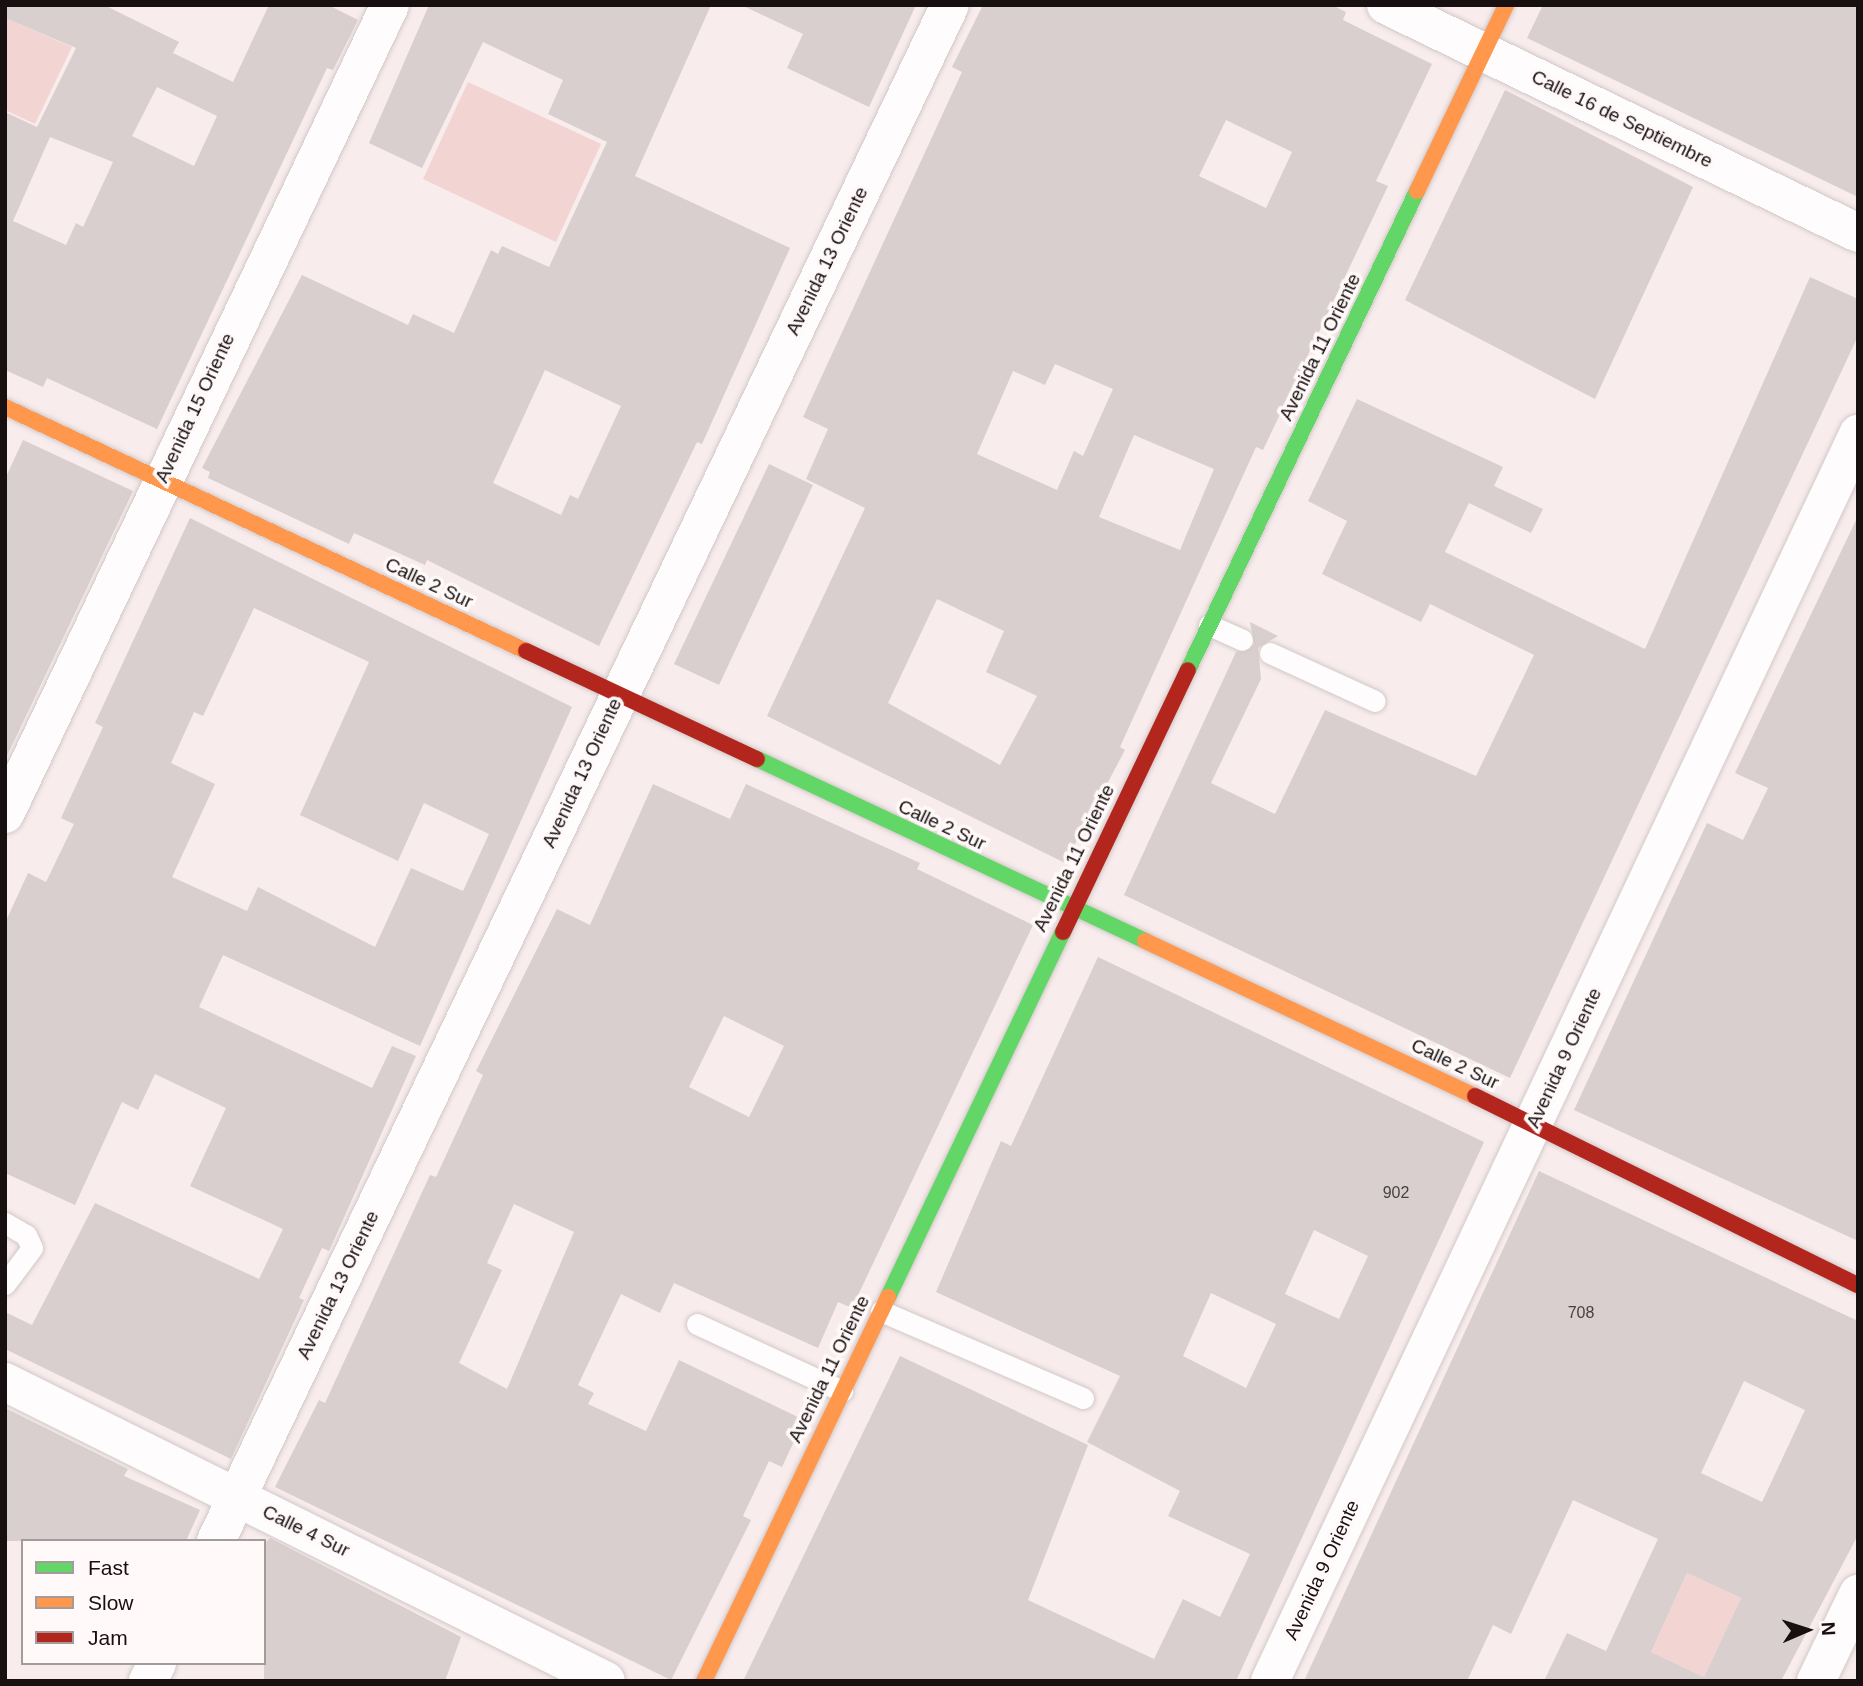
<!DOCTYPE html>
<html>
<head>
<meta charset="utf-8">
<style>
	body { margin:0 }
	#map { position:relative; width:1863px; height:1686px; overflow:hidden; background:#f8ecec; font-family:Arial,sans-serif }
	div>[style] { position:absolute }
	.green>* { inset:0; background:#f2d4d2 }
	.building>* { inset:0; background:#d9cfcf }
	.roads { filter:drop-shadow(0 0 2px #d2c8c8) drop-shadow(0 0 2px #d2c8c8) }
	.lane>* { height:21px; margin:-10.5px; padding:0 10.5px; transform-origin:10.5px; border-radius:10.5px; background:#fefcfc }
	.street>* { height:38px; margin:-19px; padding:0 19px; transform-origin:19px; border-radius:19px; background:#fefcfc }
	.fast>* { height:16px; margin:-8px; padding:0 8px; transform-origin:8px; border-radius:8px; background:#63d668 }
	.slow>* { height:16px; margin:-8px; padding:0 8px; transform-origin:8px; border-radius:8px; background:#ff974d }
	.jam>* { height:16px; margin:-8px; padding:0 8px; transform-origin:8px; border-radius:8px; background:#b3261e }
	span { translate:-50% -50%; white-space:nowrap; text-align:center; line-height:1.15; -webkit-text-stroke:7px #fffaf9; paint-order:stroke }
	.number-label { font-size:16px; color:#484040 }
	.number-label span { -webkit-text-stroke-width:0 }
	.street-label { font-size:19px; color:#181010 }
	.frame { position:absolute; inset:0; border:7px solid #181010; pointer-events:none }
	.legend { position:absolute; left:21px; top:1539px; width:245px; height:126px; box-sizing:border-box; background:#fffaf9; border:2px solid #a39c9c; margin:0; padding:9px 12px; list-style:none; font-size:21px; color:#181010 }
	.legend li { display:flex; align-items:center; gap:14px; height:35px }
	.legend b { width:35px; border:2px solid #a39c9c }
	.north { position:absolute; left:1772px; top:1595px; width:70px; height:70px; -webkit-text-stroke:5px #fffaf9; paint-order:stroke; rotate:87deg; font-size:19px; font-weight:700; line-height:28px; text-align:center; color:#181010 }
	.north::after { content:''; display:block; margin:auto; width:24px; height:32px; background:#181010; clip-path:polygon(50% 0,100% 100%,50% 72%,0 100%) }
</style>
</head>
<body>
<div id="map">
	<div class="green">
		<div style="clip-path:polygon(5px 18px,72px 47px,35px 124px,5px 110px)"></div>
		<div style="clip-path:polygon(468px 82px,601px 144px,556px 242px,423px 179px)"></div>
		<div style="clip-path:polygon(1687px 1573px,1741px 1598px,1704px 1677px,1651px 1652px)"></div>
	</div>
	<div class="building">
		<div style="clip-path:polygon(evenodd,5px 5px,104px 5px,179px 42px,173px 53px,233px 82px,269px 5px,328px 5px,358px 20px,333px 70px,327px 68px,157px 429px,47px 378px,43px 387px,5px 370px,5px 112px,37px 127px,76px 48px,5px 18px,5px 5px,157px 87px,217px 116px,194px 166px,132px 136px,157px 87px,5px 5px,50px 137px,113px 162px,83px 227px,76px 223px,66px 245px,13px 221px,50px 137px)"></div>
		<div style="clip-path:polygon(evenodd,429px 5px,711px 5px,635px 176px,790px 248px,702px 444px,697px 442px,599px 646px,427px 560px,425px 565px,354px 533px,349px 544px,208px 478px,210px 472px,202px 468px,302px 275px,408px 325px,413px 314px,454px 333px,491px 250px,498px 254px,502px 246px,549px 267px,607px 142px,548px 114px,563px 80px,483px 42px,422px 168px,369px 143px,429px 5px,545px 370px,621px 406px,578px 499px,570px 495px,561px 515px,493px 483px,545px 370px)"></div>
		<div style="clip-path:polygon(741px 5px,916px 5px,869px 107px,787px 68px,803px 34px)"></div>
		<div style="clip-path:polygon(evenodd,983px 5px,1332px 5px,1346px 12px,1343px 20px,1432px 64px,1376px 181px,1388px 186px,1263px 450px,1256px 447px,1120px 747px,1125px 750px,1065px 863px,767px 716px,865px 508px,806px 479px,828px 429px,803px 417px,962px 72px,952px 67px,983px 5px,1226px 120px,1292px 152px,1266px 208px,1199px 176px,1226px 120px,983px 5px,1055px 364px,1113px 389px,1083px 456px,1074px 451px,1057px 490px,977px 454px,1013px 371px,1045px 385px,1055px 364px,983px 5px,1134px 435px,1214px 469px,1180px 550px,1099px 517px,1134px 435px,983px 5px,937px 599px,1004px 631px,986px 672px,1037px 696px,1000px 765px,888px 703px,937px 599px)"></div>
		<div style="clip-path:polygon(1543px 5px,1858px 5px,1858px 197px,1527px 38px)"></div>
		<div style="clip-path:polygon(1505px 90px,1693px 187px,1595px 399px,1405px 300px)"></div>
		<div style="clip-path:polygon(1810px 277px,1858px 299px,1858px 336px,1510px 1078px,1124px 895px,1236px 652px,1254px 645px,1250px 622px,1278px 636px,1258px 648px,1261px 679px,1211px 783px,1275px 814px,1325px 710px,1476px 776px,1534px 655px,1430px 604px,1421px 622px,1322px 574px,1347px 521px,1308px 501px,1357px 399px,1503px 467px,1494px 486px,1543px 509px,1531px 533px,1469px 503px,1445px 552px,1645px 649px)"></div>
		<div style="clip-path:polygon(23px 440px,133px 491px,5px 760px,5px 479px)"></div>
		<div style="clip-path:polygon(769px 464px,813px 485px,719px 685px,674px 664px)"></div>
		<div style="clip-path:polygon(1858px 516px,1858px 1241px,1574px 1110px,1707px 823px,1743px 840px,1768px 788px,1735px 773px)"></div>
		<div style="clip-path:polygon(evenodd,190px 518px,572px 707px,420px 1046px,223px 955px,199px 1007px,372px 1088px,392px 1046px,416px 1056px,329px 1251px,322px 1248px,299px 1298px,304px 1300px,231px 1459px,5px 1349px,5px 1312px,32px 1325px,95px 1203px,259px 1279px,283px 1229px,190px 1186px,226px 1108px,155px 1074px,138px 1110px,122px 1102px,75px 1205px,5px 1173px,5px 923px,28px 873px,46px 882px,74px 824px,61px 818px,103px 727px,95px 723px,190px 518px,254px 608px,369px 662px,300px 815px,398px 861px,424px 803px,489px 834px,463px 891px,411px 868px,375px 947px,258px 887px,247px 911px,172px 877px,215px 784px,171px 763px,194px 712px,203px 716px,254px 608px)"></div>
		<div style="clip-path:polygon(evenodd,653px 784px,730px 819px,746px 784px,920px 863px,917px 869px,1033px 925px,852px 1308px,838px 1302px,818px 1348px,674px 1283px,660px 1313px,621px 1294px,578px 1385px,594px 1393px,588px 1404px,646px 1431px,679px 1360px,804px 1420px,782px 1467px,769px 1461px,743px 1516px,751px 1520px,671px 1680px,275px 1487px,319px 1400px,325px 1403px,430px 1175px,436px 1177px,483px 1075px,476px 1071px,557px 909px,590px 925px,653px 784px,724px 1016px,784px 1046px,749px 1117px,689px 1087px,724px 1016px,653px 784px,514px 1204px,574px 1232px,507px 1389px,459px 1363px,502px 1270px,487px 1263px,514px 1204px)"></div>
		<div style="clip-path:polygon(evenodd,1098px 957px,1484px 1142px,1236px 1681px,743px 1681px,900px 1356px,1088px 1445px,1028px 1600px,1154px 1659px,1183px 1599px,1220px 1617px,1250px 1554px,1168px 1516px,1180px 1491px,1087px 1442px,1120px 1376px,936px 1292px,1001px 1141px,1011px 1146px,1098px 957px,1314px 1230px,1368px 1256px,1339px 1319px,1285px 1294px,1314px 1230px,1098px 957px,1211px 1293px,1276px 1324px,1246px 1388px,1183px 1356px,1211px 1293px)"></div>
		<div style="clip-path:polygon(evenodd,1539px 1171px,1858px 1321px,1858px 1535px,1781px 1681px,1544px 1681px,1567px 1633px,1606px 1651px,1658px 1539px,1573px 1500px,1511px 1634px,1493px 1625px,1467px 1681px,1304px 1681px,1539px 1171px,1744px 1381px,1805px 1410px,1762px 1502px,1701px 1473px,1744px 1381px,1539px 1171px,1687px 1573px,1741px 1598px,1704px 1677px,1651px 1652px,1687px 1573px)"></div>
		<div style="clip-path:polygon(5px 1408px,128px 1469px,124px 1476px,200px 1510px,186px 1541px,5px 1541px)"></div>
		<div style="clip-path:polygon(270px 1538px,461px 1637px,445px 1681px,264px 1681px,264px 1544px)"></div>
	</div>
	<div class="roads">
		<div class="lane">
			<div style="left:1209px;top:625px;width:36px;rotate:24deg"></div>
			<div style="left:1270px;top:653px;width:115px;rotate:24.6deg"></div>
			<div style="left:5px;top:1223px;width:24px;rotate:30deg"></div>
			<div style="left:26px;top:1235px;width:14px;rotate:65deg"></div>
			<div style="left:32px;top:1248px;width:45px;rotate:126.9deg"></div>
			<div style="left:881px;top:1311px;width:220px;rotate:23.3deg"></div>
			<div style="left:697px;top:1324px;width:160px;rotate:24.8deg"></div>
		</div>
		<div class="street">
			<div style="left:1386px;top:5px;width:524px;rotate:25.78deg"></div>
			<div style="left:5px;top:814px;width:896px;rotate:-64.55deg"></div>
			<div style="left:5px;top:1382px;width:671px;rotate:26.45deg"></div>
			<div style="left:216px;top:1541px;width:1702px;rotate:-64.46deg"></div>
			<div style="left:148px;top:1681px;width:20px;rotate:-63deg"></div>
			<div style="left:1270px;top:1681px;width:1379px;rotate:-64.75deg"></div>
			<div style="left:1816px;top:1681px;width:97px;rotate:-64.2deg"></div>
		</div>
		<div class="fast">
			<div style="left:1188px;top:670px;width:531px;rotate:-64.45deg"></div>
			<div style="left:757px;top:759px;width:429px;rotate:25.1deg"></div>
			<div style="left:888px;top:1297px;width:405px;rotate:-64.4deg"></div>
		</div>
		<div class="slow">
			<div style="left:1417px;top:191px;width:206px;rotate:-64.4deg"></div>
			<div style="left:5px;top:407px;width:575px;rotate:25.1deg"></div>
			<div style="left:1145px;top:941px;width:365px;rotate:25.2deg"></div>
			<div style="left:704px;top:1681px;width:426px;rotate:-64.4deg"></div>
		</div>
		<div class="jam">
			<div style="left:526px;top:651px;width:255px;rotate:25.1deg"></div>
			<div style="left:1063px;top:932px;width:290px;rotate:-64.5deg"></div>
			<div style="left:1475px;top:1096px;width:427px;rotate:26.3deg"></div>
		</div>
	</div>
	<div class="number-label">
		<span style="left:1396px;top:1193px">902</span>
		<span style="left:1581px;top:1313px">708</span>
	</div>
	<div class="street-label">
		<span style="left:1622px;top:119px;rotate:26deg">Calle 16 de Septiembre</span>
		<span style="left:827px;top:261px;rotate:-64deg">Avenida 13 Oriente</span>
		<span style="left:1320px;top:347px;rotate:-64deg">Avenida 11 Oriente</span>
		<span style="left:195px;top:408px;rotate:-65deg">Avenida 15 Oriente</span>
		<span style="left:429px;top:583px;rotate:25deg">Calle 2 Sur</span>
		<span style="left:582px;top:773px;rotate:-65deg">Avenida 13 Oriente</span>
		<span style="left:942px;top:825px;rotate:25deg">Calle 2 Sur</span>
		<span style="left:1074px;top:858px;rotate:-64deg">Avenida 11 Oriente</span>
		<span style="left:1564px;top:1058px;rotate:-65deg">Avenida 9 Oriente</span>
		<span style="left:1455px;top:1064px;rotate:25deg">Calle 2 Sur</span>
		<span style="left:338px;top:1285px;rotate:-64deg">Avenida 13 Oriente</span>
		<span style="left:829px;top:1369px;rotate:-64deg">Avenida 11 Oriente</span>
		<span style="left:306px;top:1531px;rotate:26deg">Calle 4 Sur</span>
		<span style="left:1322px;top:1570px;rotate:-65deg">Avenida 9 Oriente</span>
	</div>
	<div class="frame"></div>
	<ul class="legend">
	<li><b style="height:9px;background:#63d668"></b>Fast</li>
	<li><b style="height:9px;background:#ff974d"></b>Slow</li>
	<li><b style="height:9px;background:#b3261e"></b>Jam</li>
	</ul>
	<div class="north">N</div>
</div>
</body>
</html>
